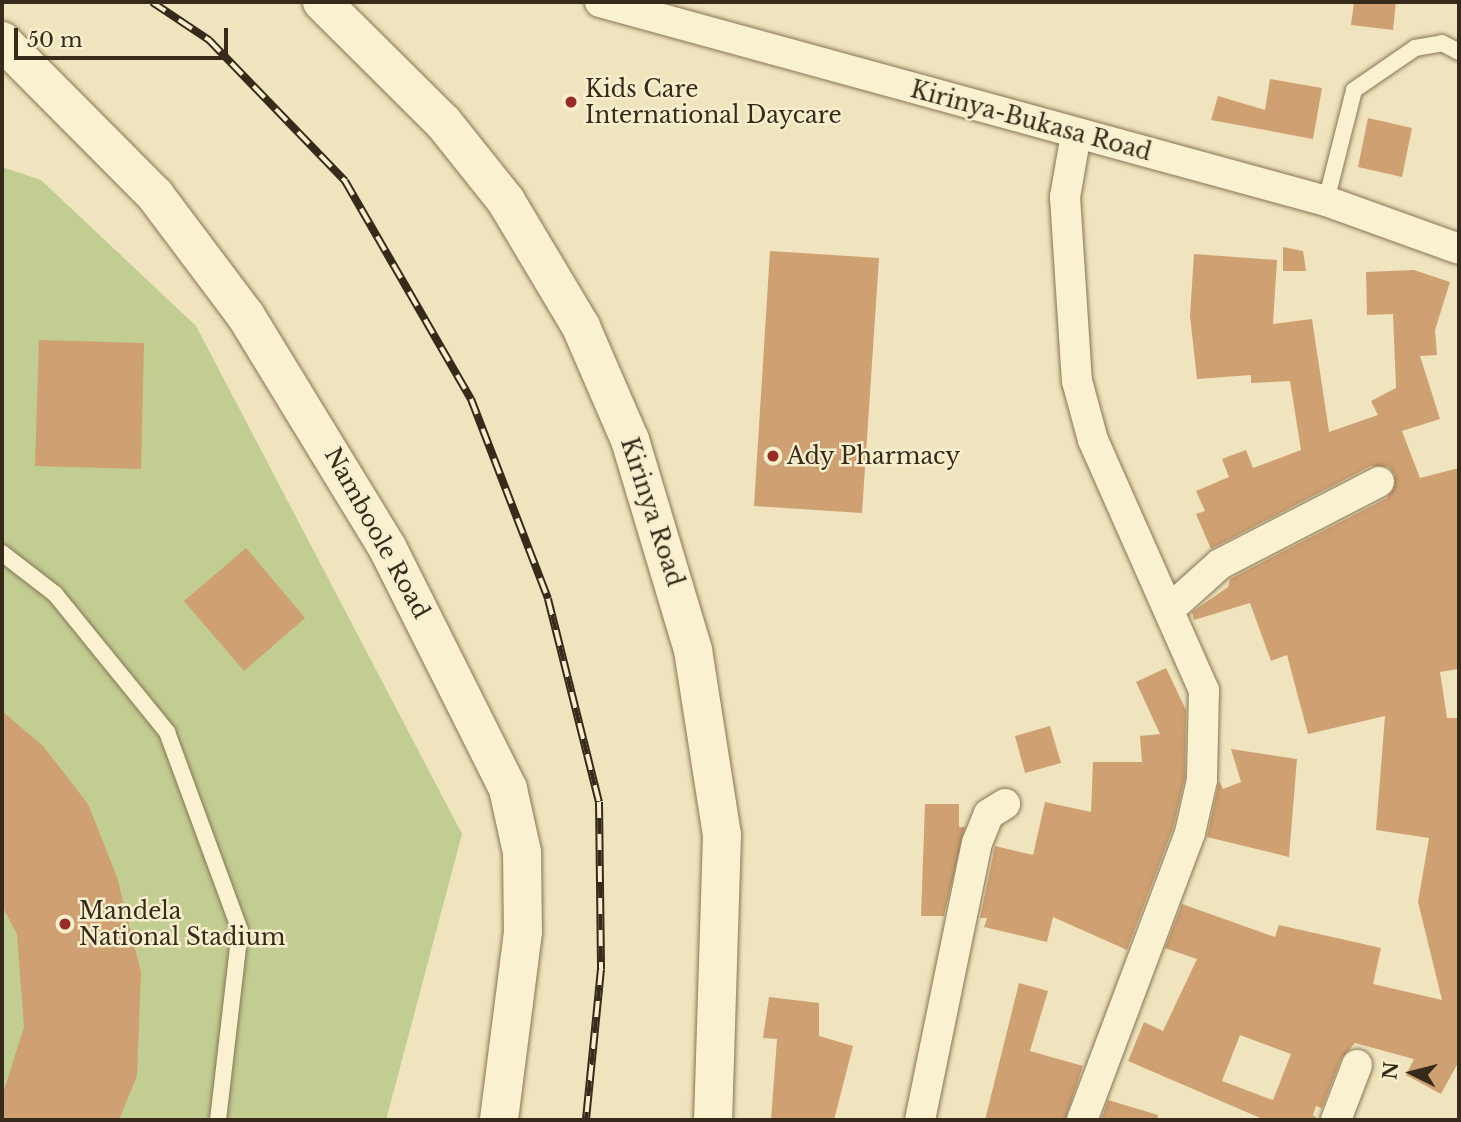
<!DOCTYPE html>
<html>
<head>
<meta charset="utf-8">
<style>
	body { margin:0 }
	#map { position:relative; width:1461px; height:1122px; overflow:hidden; background:#efe4bd; font-family:"Libre Baskerville",serif }
	div>[style] { position:absolute }
	.green>* { inset:0; background:#c1cd91 }
	.building>* { inset:0; background:#cfa071 }
	.roads { filter:drop-shadow(0 0 2px #887556) drop-shadow(0 0 2px #887556) }
	.lane>* { height:16px; margin:-8px; padding:0 8px; transform-origin:8px; border-radius:8px; background:#faf1d1 }
	.street>* { height:30px; margin:-15px; padding:0 15px; transform-origin:15px; border-radius:15px; background:#faf1d1 }
	.secondary>* { height:38px; margin:-19px; padding:0 19px; transform-origin:19px; border-radius:19px; background:#faf1d1 }
	.rail>* { height:8px; margin-top:-4px; transform-origin:0; background:repeating-linear-gradient(90deg,#f6eecd 0 16px,#362b1b 0 32px); box-sizing:border-box; border-block:2px solid #362b1b }
	.dots>* { width:19px; height:19px; translate:-50% -50%; box-sizing:border-box; border:4px solid #f6eecd; border-radius:50% }
	span { translate:-50% -50%; white-space:nowrap; text-align:center; line-height:1.15; -webkit-text-stroke:5px #f6eecd; paint-order:stroke }
	.poi-label { font-size:23px; color:#362b1b }
	.left { translate:0 -50%; text-align:left }
	.street-label { font-size:23px; color:#362b1b }
	.frame { position:absolute; inset:0; border:4px solid #362b1b; pointer-events:none }
	.north { position:absolute; left:1377px; top:1038px; width:70px; height:70px; -webkit-text-stroke:5px #f6eecd; paint-order:stroke; rotate:276deg; font-size:19px; font-weight:700; line-height:28px; text-align:center; color:#362b1b }
	.north::after { content:''; display:block; margin:auto; width:24px; height:32px; background:#362b1b; clip-path:polygon(50% 0,100% 100%,50% 72%,0 100%) }
	.scale { position:absolute; left:14px; top:28px; width:214px; height:32px; box-sizing:border-box; border:4px solid #362b1b; border-top:0; padding-left:9px; font-size:21px; line-height:24px; white-space:nowrap; color:#362b1b; -webkit-text-stroke:5px #f6eecd; paint-order:stroke }
</style>
</head>
<body>
<div id="map">
	<div class="green">
		<div style="clip-path:polygon(2px 167px,41px 180px,196px 326px,462px 834px,386px 1120px,2px 1120px)"></div>
	</div>
	<div class="building">
		<div style="clip-path:polygon(1354px 2px,1396px 2px,1393px 30px,1351px 25px)"></div>
		<div style="clip-path:polygon(1270px 79px,1322px 88px,1313px 139px,1211px 120px,1218px 96px,1265px 110px)"></div>
		<div style="clip-path:polygon(1368px 118px,1412px 128px,1402px 177px,1358px 167px)"></div>
		<div style="clip-path:polygon(1283px 247px,1303px 251px,1306px 271px,1283px 271px)"></div>
		<div style="clip-path:polygon(770px 251px,879px 258px,862px 513px,754px 506px)"></div>
		<div style="clip-path:polygon(evenodd,1194px 254px,1277px 260px,1273px 324px,1312px 319px,1329px 432px,1378px 415px,1371px 401px,1396px 388px,1393px 314px,1367px 315px,1366px 272px,1414px 270px,1450px 282px,1435px 330px,1437px 355px,1420px 356px,1440px 419px,1402px 431px,1420px 478px,1459px 468px,1459px 669px,1440px 672px,1447px 718px,1459px 718px,1459px 1061px,1441px 1094px,1406px 1075px,1414px 1059px,1355px 1043px,1341px 1059px,1322px 1108px,1316px 1106px,1313px 1115px,1319px 1120px,1265px 1120px,1128px 1061px,1144px 1022px,1163px 1031px,1197px 959px,1165px 948px,1182px 904px,1275px 937px,1279px 925px,1381px 948px,1373px 984px,1442px 1000px,1418px 902px,1429px 838px,1376px 830px,1385px 716px,1308px 734px,1287px 655px,1271px 661px,1250px 603px,1194px 620px,1192px 612px,1228px 587px,1230px 579px,1387px 498px,1395px 475px,1388px 467px,1371px 466px,1211px 549px,1196px 514px,1205px 511px,1196px 491px,1229px 477px,1222px 459px,1246px 450px,1253px 468px,1301px 450px,1290px 381px,1251px 383px,1251px 375px,1197px 379px,1190px 316px,1194px 254px,1240px 1035px,1291px 1054px,1273px 1100px,1222px 1081px,1240px 1035px)"></div>
		<div style="clip-path:polygon(39px 340px,144px 343px,141px 469px,35px 466px)"></div>
		<div style="clip-path:polygon(246px 548px,305px 618px,244px 671px,184px 601px)"></div>
		<div style="clip-path:polygon(1166px 668px,1186px 710px,1185px 778px,1173px 828px,1127px 950px,1053px 917px,1047px 942px,984px 927px,987px 918px,980px 918px,995px 846px,1033px 855px,1045px 802px,1091px 812px,1093px 762px,1142px 762px,1140px 736px,1160px 734px,1136px 682px)"></div>
		<div style="clip-path:polygon(2px 711px,43px 746px,88px 804px,117px 877px,141px 972px,137px 1076px,119px 1120px,2px 1120px,2px 1097px,24px 1027px,17px 934px,2px 906px)"></div>
		<div style="clip-path:polygon(1050px 726px,1061px 763px,1025px 773px,1015px 736px)"></div>
		<div style="clip-path:polygon(1231px 749px,1297px 759px,1289px 857px,1207px 837px,1219px 781px,1223px 789px,1241px 782px)"></div>
		<div style="clip-path:polygon(925px 804px,959px 804px,959px 827px,965px 827px,944px 916px,921px 916px)"></div>
		<div style="clip-path:polygon(1019px 983px,1048px 991px,1030px 1051px,1083px 1066px,1065px 1120px,985px 1120px)"></div>
		<div style="clip-path:polygon(769px 997px,819px 1003px,819px 1036px,853px 1046px,834px 1120px,771px 1120px,777px 1039px,763px 1038px)"></div>
		<div style="clip-path:polygon(1108px 1100px,1158px 1115px,1157px 1120px,1101px 1120px)"></div>
	</div>
	<div class="roads">
		<div class="lane">
			<div style="left:1326px;top:201px;width:114px;rotate:-75.8deg"></div>
			<div style="left:1354px;top:90px;width:74px;rotate:-34.5deg"></div>
			<div style="left:1415px;top:48px;width:27px;rotate:-10deg"></div>
			<div style="left:1442px;top:43px;width:19px;rotate:28deg"></div>
			<div style="left:2px;top:553px;width:67px;rotate:37.7deg"></div>
			<div style="left:55px;top:594px;width:178px;rotate:50.9deg"></div>
			<div style="left:167px;top:732px;width:211px;rotate:69.8deg"></div>
			<div style="left:240px;top:930px;width:191px;rotate:96.6deg"></div>
		</div>
		<div class="street">
			<div style="left:600px;top:2px;width:753px;rotate:15.33deg"></div>
			<div style="left:1326px;top:201px;width:141px;rotate:19.8deg"></div>
			<div style="left:1076px;top:134px;width:64px;rotate:99.9deg"></div>
			<div style="left:1065px;top:197px;width:184px;rotate:86.3deg"></div>
			<div style="left:1077px;top:381px;width:61px;rotate:74.8deg"></div>
			<div style="left:1093px;top:440px;width:274px;rotate:66.1deg"></div>
			<div style="left:1204px;top:690px;width:90px;rotate:91.3deg"></div>
			<div style="left:1202px;top:780px;width:54px;rotate:102.8deg"></div>
			<div style="left:1190px;top:833px;width:307px;rotate:110.6deg"></div>
			<div style="left:1172px;top:607px;width:64px;rotate:-41.9deg"></div>
			<div style="left:1220px;top:564px;width:179px;rotate:-27.3deg"></div>
			<div style="left:920px;top:1120px;width:283px;rotate:-78.4deg"></div>
			<div style="left:977px;top:843px;width:31px;rotate:-68deg"></div>
			<div style="left:989px;top:814px;width:19px;rotate:-32deg"></div>
			<div style="left:1336px;top:1120px;width:59px;rotate:-69.1deg"></div>
		</div>
		<div class="secondary">
			<div style="left:322px;top:2px;width:170px;rotate:44.8deg"></div>
			<div style="left:443px;top:122px;width:101px;rotate:51.4deg"></div>
			<div style="left:506px;top:201px;width:147px;rotate:59.2deg"></div>
			<div style="left:581px;top:327px;width:123px;rotate:66.6deg"></div>
			<div style="left:630px;top:440px;width:219px;rotate:73.3deg"></div>
			<div style="left:693px;top:650px;width:187px;rotate:81.1deg"></div>
			<div style="left:722px;top:835px;width:285px;rotate:91.8deg"></div>
			<div style="left:2px;top:41px;width:217px;rotate:45.2deg"></div>
			<div style="left:155px;top:195px;width:151px;rotate:53.1deg"></div>
			<div style="left:246px;top:316px;width:271px;rotate:58.6deg"></div>
			<div style="left:387px;top:547px;width:271px;rotate:63.4deg"></div>
			<div style="left:508px;top:789px;width:65px;rotate:77.5deg"></div>
			<div style="left:522px;top:852px;width:80px;rotate:89.3deg"></div>
			<div style="left:523px;top:932px;width:190px;rotate:97.3deg"></div>
		</div>
	</div>
	<div class="rail">
		<div style="left:152px;top:2px;width:69px;rotate:33.7deg"></div>
		<div style="left:209px;top:40px;width:196px;rotate:46deg"></div>
		<div style="left:345px;top:181px;width:252px;rotate:60deg"></div>
		<div style="left:471px;top:399px;width:214px;rotate:68.9deg"></div>
		<div style="left:548px;top:599px;width:209px;rotate:75.9deg"></div>
		<div style="left:599px;top:802px;width:167px;rotate:89.3deg"></div>
		<div style="left:601px;top:969px;width:152px;rotate:95.7deg"></div>
	</div>
	<div class="dots">
		<div style="left:571px;top:102px;background:#992c24"></div>
		<div style="left:773px;top:456px;background:#992c24"></div>
		<div style="left:65px;top:924px;background:#992c24"></div>
	</div>
	<div class="poi-label">
		<span class="left" style="left:585px;top:102px">Kids Care<br>International Daycare</span>
		<span class="left" style="left:787px;top:456px">Ady Pharmacy</span>
		<span class="left" style="left:79px;top:924px">Mandela<br>National Stadium</span>
	</div>
	<div class="street-label">
		<span style="left:1031px;top:121px;rotate:15deg">Kirinya-Bukasa Road</span>
		<span style="left:652px;top:512px;rotate:72deg">Kirinya Road</span>
		<span style="left:377px;top:533px;rotate:61deg">Namboole Road</span>
	</div>
	<div class="frame"></div>
	<div class="north">N</div>
	<div class="scale">50 m</div>
</div>
</body>
</html>
